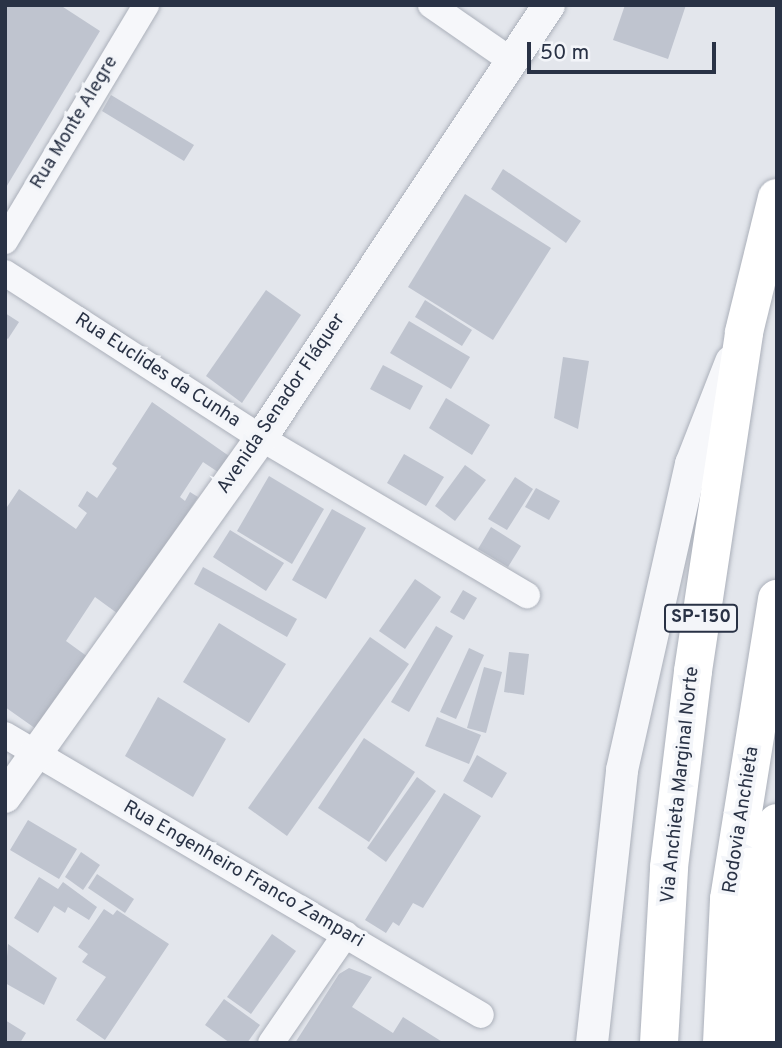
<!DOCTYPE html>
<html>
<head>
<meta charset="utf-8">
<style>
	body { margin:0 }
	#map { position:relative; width:782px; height:1048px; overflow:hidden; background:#e3e6ec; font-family:Overpass,sans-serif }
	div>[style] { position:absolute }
	.building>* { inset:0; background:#bfc4cf }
	.roads { filter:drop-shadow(0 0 2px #abb0ba) drop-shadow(0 0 2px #abb0ba) }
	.minor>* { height:26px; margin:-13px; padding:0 13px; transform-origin:13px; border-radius:13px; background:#f6f7fa }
	.tertiary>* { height:32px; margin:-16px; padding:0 16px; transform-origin:16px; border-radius:16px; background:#f6f7fa }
	.trunk>* { height:38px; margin:-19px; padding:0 19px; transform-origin:19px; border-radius:19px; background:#fff }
	.motorway>* { height:38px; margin:-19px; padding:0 19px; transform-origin:19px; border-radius:19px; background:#fff }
	span { translate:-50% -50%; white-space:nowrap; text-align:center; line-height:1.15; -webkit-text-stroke:7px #f3f5f9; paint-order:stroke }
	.shield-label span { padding:2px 5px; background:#f3f5f9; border:2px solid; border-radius:5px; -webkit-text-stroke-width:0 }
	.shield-label { font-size:18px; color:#293245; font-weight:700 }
	.street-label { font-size:19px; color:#293245 }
	.frame { position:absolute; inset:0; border:7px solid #293245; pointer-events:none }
	.scale { position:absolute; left:527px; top:42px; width:189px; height:32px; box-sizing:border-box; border:4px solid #293245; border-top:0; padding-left:9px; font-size:21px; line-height:24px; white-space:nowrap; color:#293245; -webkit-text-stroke:5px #f3f5f9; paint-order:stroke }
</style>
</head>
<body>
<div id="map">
	<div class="building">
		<div style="clip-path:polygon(5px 5px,60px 5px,100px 31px,5px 189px)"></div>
		<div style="clip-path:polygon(625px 5px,686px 5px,668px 59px,613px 40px)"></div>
		<div style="clip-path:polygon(111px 95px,194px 145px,184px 161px,102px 111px)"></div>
		<div style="clip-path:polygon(503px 169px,581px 221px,566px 243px,491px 189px)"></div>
		<div style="clip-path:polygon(465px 194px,551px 248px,493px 340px,408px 287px)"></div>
		<div style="clip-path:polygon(266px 290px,301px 315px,242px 403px,206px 376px)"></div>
		<div style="clip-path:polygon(425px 300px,472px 330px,462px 346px,415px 317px)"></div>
		<div style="clip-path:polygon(5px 313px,19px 322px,8px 339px,5px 337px)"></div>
		<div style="clip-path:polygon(409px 321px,470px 357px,451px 389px,390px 353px)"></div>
		<div style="clip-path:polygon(563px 357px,589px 361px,578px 429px,554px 418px)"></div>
		<div style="clip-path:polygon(383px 365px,423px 386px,410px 410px,370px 389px)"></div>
		<div style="clip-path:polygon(446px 398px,490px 425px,472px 455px,429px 428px)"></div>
		<div style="clip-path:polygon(152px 402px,229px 456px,218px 472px,203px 462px,180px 497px,185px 501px,190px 492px,198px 497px,121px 616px,95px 597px,66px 641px,88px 657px,39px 731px,5px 707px,5px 510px,19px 489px,76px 529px,87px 513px,78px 506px,87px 491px,97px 498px,117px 468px,112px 464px)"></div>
		<div style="clip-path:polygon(404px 454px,444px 477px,426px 506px,387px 483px)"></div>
		<div style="clip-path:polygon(465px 465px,486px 480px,455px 521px,435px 506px)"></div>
		<div style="clip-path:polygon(269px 476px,324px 509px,292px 564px,237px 531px)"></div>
		<div style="clip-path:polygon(515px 477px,533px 489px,507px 530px,488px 519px)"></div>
		<div style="clip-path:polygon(536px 488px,560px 501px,549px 520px,525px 507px)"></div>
		<div style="clip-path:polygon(332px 509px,366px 528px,326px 599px,292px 580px)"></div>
		<div style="clip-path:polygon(491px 527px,521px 546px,508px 567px,478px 549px)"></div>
		<div style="clip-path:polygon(230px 530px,284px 563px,266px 591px,213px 557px)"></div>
		<div style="clip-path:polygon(203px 567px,297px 619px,287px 637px,194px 584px)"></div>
		<div style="clip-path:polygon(415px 579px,441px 597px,405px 649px,379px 631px)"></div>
		<div style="clip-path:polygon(463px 590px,477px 598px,464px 620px,450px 612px)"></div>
		<div style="clip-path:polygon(219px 623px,286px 664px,249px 723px,183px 682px)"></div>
		<div style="clip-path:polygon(436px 626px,453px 636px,409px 712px,391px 702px)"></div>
		<div style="clip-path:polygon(370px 637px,409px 664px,287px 836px,248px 808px)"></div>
		<div style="clip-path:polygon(469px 648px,484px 655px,456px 719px,440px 712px)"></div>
		<div style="clip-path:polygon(509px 652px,529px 654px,524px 695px,504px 692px)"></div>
		<div style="clip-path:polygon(484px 667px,502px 672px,486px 733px,467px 728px)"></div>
		<div style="clip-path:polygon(158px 697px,226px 739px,193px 797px,125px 756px)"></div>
		<div style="clip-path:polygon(437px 717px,481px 735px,469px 764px,425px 746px)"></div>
		<div style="clip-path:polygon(364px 738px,415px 772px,369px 842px,318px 808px)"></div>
		<div style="clip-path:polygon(477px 755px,507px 773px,492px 798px,463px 781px)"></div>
		<div style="clip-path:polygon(417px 777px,436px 791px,386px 862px,367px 848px)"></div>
		<div style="clip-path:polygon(444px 793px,481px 816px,423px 908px,413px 903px,399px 926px,393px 922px,386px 933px,365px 920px)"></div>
		<div style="clip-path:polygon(28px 820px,77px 849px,59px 879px,10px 850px)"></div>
		<div style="clip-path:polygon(81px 852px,100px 865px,83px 890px,65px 877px)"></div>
		<div style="clip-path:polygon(97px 874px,134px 899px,125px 913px,88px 888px)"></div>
		<div style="clip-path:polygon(39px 877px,58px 889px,63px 882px,97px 907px,89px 920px,68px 907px,65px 913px,54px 906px,38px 933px,14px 918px)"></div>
		<div style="clip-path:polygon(104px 909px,113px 915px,117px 910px,169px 944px,105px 1040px,76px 1020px,106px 977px,82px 962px,88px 954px,78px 947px)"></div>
		<div style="clip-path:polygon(272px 934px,296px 951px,251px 1014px,227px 997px)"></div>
		<div style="clip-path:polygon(8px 944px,57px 978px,44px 1005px,5px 983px)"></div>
		<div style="clip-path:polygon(349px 968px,372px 977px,352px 1007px,393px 1033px,403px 1017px,444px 1043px,295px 1043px,339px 974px)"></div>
		<div style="clip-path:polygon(224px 999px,260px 1025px,247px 1043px,230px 1043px,205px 1025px)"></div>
		<div style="clip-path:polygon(5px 1020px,26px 1033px,20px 1043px,5px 1043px)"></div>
	</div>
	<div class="roads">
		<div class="minor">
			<div style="left:431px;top:5px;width:98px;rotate:34.7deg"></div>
			<div style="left:5px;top:241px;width:275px;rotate:-59.1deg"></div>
			<div style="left:5px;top:273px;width:305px;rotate:32.8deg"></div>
			<div style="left:261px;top:438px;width:309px;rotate:30.6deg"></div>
			<div style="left:5px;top:735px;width:552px;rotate:30.47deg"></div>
			<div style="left:271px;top:1043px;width:132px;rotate:-55.5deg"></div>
		</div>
		<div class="tertiary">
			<div style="left:5px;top:797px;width:441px;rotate:-54.5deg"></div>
			<div style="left:261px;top:438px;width:520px;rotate:-56.37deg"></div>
			<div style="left:592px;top:1043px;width:275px;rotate:-83.7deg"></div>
			<div style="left:622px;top:770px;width:314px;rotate:-77.3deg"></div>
			<div style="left:691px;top:464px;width:110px;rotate:-68.6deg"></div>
		</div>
		<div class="trunk">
			<div style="left:659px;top:1043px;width:176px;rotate:-86.7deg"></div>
			<div style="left:669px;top:867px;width:197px;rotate:-83deg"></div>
			<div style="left:693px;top:671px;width:343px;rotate:-81.4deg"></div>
			<div style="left:744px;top:332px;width:138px;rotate:-76.2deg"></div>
		</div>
		<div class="motorway">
			<div style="left:722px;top:1043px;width:144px;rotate:-87.2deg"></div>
			<div style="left:729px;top:899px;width:304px;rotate:-80.9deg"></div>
			<div style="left:756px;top:1043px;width:127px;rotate:-86.8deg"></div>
			<div style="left:763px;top:916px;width:94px;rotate:-81.4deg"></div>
		</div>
	</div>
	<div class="shield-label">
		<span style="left:701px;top:618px">SP-150</span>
	</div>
	<div class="street-label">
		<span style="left:75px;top:123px;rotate:-59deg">Rua Monte Alegre</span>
		<span style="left:157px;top:371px;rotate:33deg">Rua Euclides da Cunha</span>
		<span style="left:282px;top:404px;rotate:-56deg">Avenida Senador Fláquer</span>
		<span style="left:681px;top:785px;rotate:-84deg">Via Anchieta Marginal Norte</span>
		<span style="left:742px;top:820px;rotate:-81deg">Rodovia Anchieta</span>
		<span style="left:243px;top:875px;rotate:30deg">Rua Engenheiro Franco Zampari</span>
	</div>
	<div class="frame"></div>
	<div class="scale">50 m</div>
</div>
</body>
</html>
